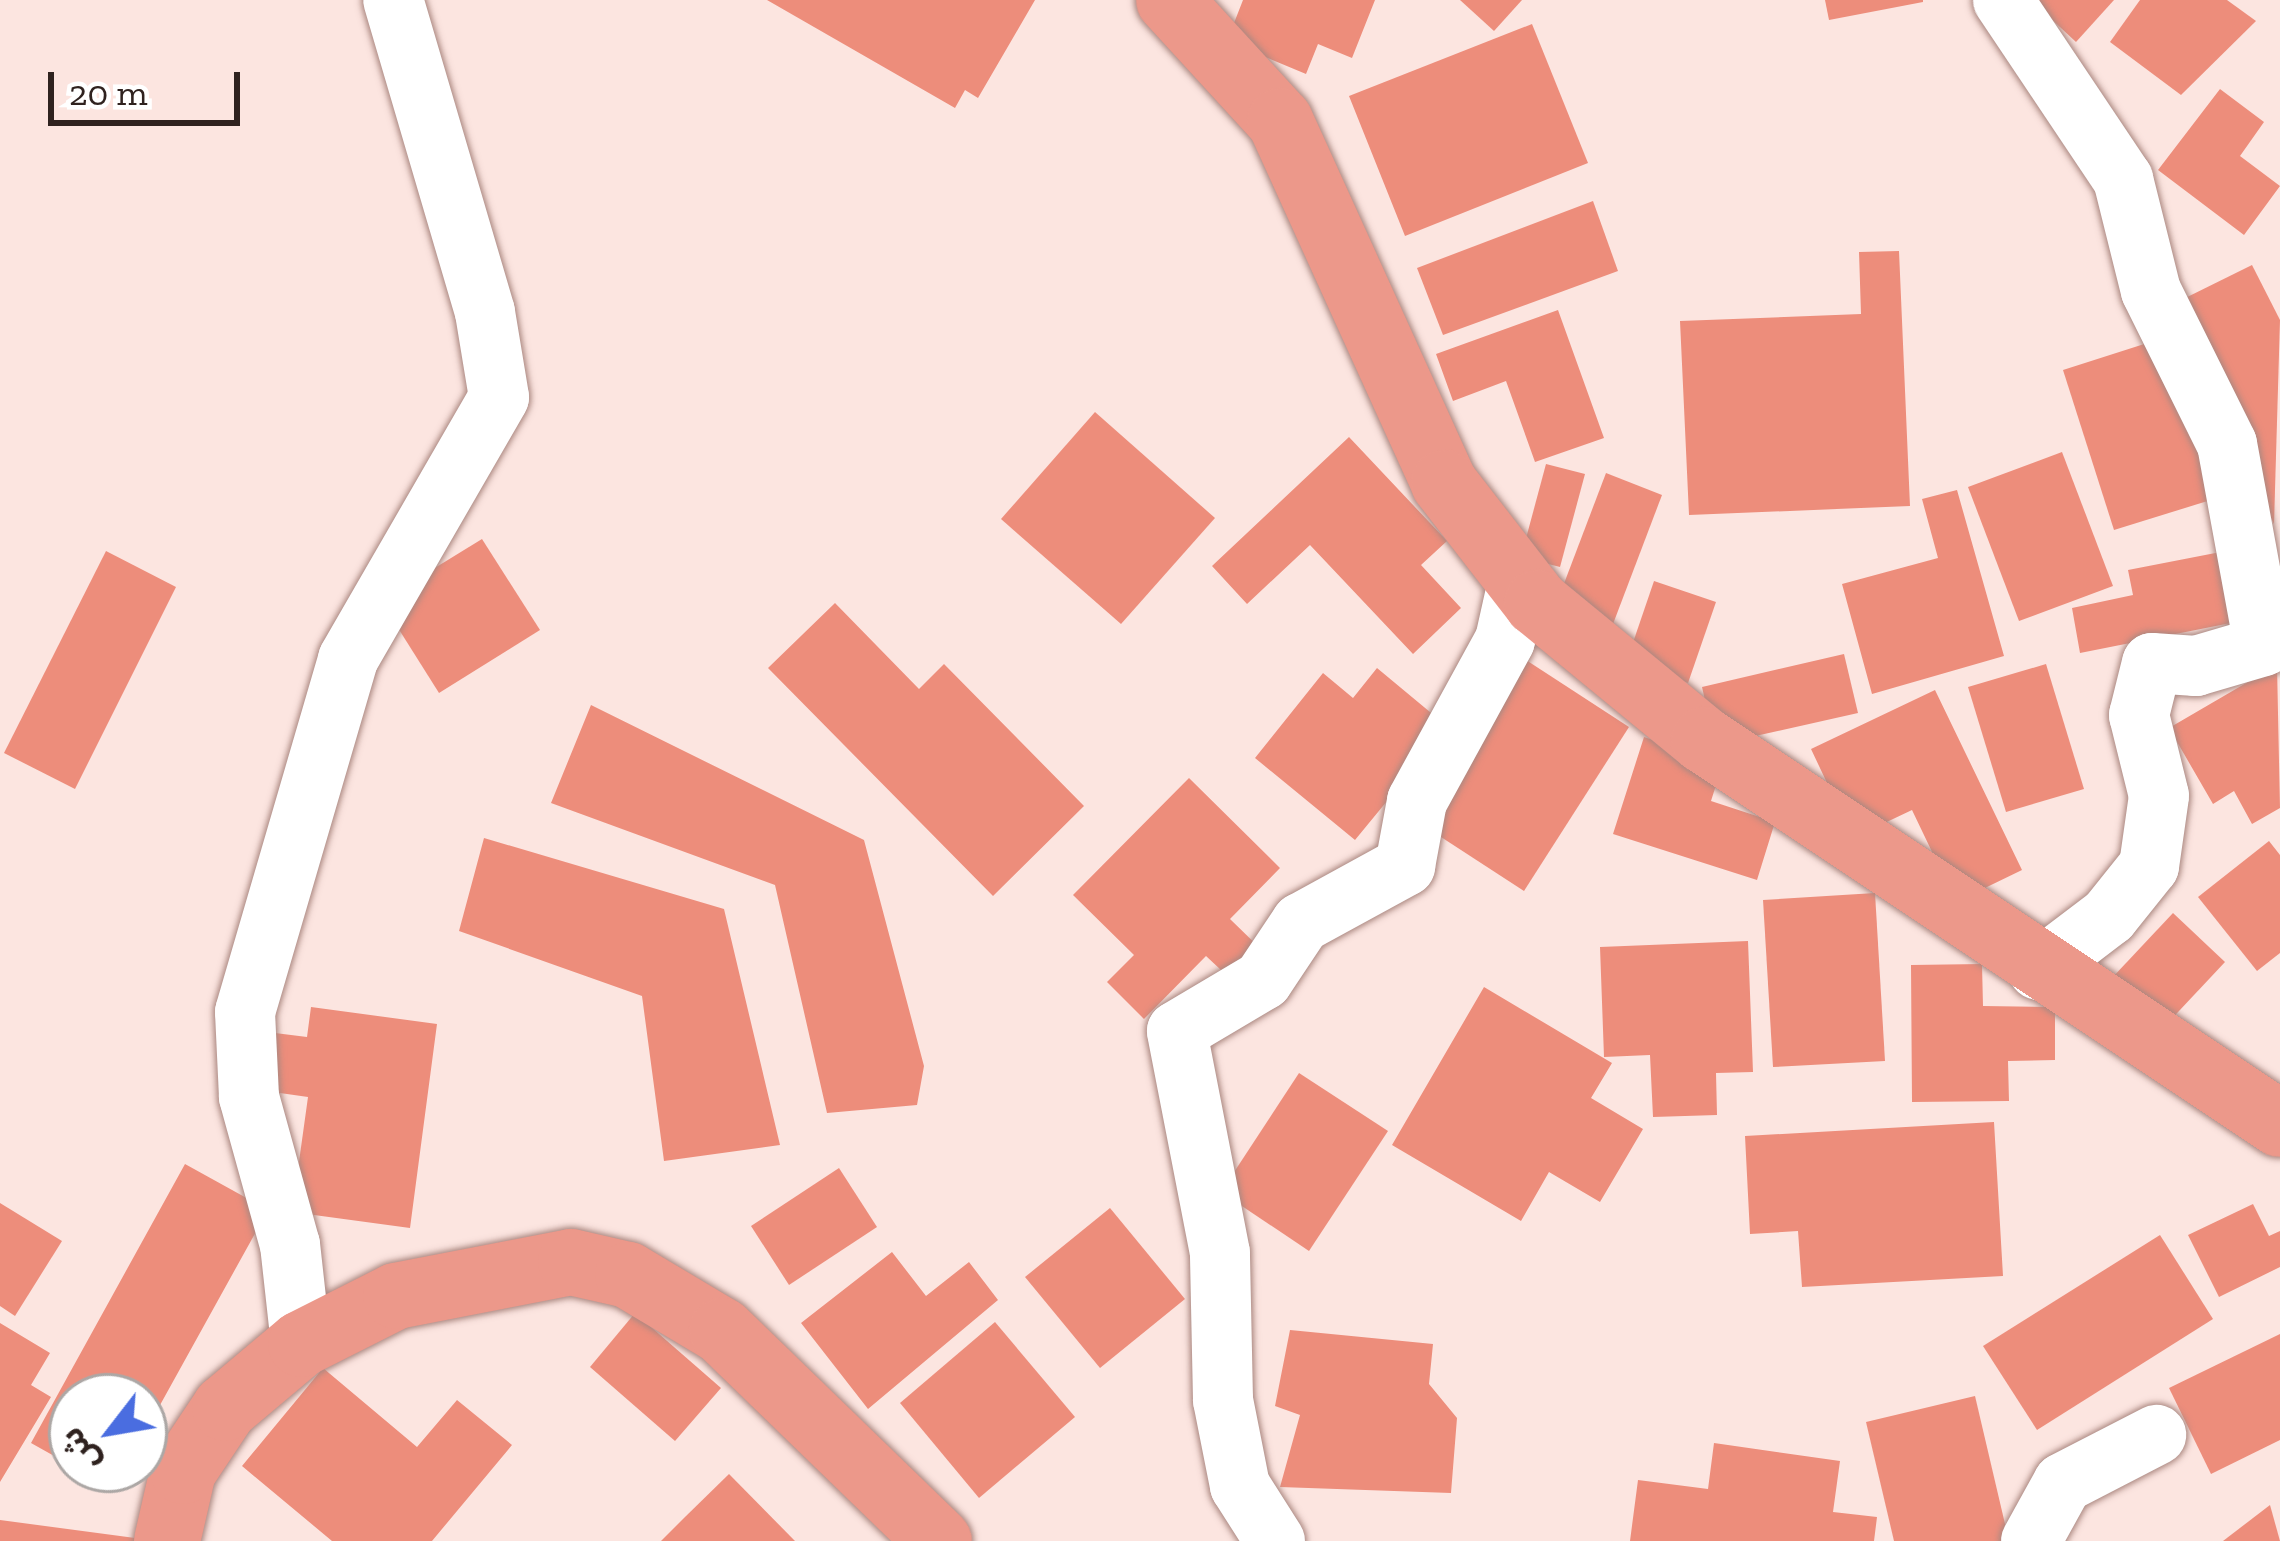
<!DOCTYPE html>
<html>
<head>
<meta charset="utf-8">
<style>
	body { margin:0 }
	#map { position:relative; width:2280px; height:1541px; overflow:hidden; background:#fce5e0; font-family:"Zilla Slab","Noto Sans Arabic",serif }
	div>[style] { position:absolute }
	.building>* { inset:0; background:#ed8d7b }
	.roads { filter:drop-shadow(0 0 3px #ab8881) drop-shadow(0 0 3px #ab8881) }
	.minor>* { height:60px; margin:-30px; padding:0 30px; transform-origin:30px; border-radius:30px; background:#fff }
	.primary>* { height:66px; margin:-33px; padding:0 33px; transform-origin:33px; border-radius:33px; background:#ec988a }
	span { translate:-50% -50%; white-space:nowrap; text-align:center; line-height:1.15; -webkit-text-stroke:10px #fff; paint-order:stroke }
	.north { position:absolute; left:48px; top:1373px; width:120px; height:120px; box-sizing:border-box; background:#fff; border:3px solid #aca7a5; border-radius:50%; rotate:239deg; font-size:33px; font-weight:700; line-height:48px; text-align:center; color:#2f221f }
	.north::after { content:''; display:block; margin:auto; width:42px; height:54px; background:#4a6de0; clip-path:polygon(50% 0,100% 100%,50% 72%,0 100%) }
	.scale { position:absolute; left:48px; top:72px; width:192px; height:54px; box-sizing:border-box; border:6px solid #2f221f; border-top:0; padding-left:15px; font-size:36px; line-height:42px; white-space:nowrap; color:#2f221f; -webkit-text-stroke:9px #fff; paint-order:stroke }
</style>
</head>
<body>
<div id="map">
	<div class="building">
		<div style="clip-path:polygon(767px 0,1035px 0,978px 98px,965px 90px,955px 108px)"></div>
		<div style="clip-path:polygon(1243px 0,1375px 0,1352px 58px,1318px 44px,1306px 74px,1227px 41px)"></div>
		<div style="clip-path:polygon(1460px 0,1522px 0,1494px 31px)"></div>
		<div style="clip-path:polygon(1825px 0,1923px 0,1923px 2px,1829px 20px)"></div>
		<div style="clip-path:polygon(2031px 0,2114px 0,2076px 42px)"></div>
		<div style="clip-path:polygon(2140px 0,2227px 0,2256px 21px,2181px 95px,2110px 42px)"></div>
		<div style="clip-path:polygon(1532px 24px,1588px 163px,1405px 236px,1349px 96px)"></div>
		<div style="clip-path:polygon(2220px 89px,2264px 122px,2240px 156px,2280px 186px,2244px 235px,2158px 170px)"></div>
		<div style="clip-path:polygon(1593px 201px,1618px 271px,1443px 335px,1417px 268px)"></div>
		<div style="clip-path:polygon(1899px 251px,1910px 506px,1689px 515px,1680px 321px,1861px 314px,1859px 252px)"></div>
		<div style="clip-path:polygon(2252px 265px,2280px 320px,2274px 524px,2165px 308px)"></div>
		<div style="clip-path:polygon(1558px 310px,1604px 438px,1535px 462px,1506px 381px,1453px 401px,1436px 354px)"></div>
		<div style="clip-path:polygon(2163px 338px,2214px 499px,2114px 530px,2063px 370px)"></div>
		<div style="clip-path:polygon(1095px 412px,1215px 518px,1121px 624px,1001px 519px)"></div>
		<div style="clip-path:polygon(1349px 437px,1447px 541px,1421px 565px,1461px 608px,1413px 654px,1310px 545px,1247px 604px,1212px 566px)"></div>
		<div style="clip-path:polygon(2062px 452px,2113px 586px,2019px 621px,1968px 487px)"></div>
		<div style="clip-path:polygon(1546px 464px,1585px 474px,1560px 567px,1521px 557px)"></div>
		<div style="clip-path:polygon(1606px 473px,1662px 495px,1613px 624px,1557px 602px)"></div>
		<div style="clip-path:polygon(1957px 490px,2004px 656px,1872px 694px,1842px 584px,1938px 558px,1922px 499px)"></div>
		<div style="clip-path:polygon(482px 539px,540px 630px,439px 693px,381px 601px)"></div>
		<div style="clip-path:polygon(2236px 549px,2251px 619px,2080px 653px,2072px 608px,2133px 595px,2128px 570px)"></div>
		<div style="clip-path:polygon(106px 551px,176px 587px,75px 789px,4px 753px)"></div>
		<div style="clip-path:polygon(1654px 581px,1716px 602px,1688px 683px,1626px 663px)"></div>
		<div style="clip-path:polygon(835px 603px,919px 689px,944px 664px,1084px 806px,993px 896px,768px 668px)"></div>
		<div style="clip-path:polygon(1844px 654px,1858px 713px,1715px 745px,1702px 687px)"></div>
		<div style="clip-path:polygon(1526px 660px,1629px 727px,1524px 891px,1421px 824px)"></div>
		<div style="clip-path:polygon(2046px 664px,2084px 789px,2006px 812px,1968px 687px)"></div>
		<div style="clip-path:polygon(2277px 665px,2280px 808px,2252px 824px,2234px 791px,2213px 804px,2169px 728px)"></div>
		<div style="clip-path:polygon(1377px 668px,1448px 727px,1355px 840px,1255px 758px,1323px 673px,1353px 698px)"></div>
		<div style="clip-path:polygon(1935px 690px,2022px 870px,1956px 902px,1912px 810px,1853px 838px,1811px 749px)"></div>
		<div style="clip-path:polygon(591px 705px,864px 840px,924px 1066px,917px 1105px,827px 1113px,775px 885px,551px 803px)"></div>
		<div style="clip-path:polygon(1644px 737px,1723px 763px,1711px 801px,1775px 822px,1757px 880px,1613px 834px)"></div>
		<div style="clip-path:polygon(1189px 778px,1280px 868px,1230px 919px,1266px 954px,1236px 984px,1206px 956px,1144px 1019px,1107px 982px,1134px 955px,1073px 895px)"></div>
		<div style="clip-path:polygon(484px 838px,724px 909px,780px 1145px,664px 1161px,642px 996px,459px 931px)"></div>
		<div style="clip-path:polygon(2269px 841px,2280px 855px,2280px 953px,2257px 971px,2198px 897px)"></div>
		<div style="clip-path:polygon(1875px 893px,1885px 1061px,1773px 1067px,1763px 900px)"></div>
		<div style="clip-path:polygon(2173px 913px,2225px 962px,2164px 1027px,2111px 979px)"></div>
		<div style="clip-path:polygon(1748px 941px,1753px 1072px,1716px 1073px,1717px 1115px,1653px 1117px,1650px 1055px,1604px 1057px,1600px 947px)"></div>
		<div style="clip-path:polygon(1982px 964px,1983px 1006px,2055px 1007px,2055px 1060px,2008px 1061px,2009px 1101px,1912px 1102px,1911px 965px)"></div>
		<div style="clip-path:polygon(1484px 987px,1612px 1063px,1591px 1098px,1643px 1129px,1600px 1202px,1549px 1172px,1521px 1221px,1392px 1145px)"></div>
		<div style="clip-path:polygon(311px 1007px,437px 1024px,410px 1228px,292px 1212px,308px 1097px,259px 1090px,267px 1032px,307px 1037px)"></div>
		<div style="clip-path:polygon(1299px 1073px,1388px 1131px,1309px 1251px,1221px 1192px)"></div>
		<div style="clip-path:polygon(1994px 1122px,2003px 1276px,1802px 1287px,1798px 1231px,1750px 1234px,1745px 1136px)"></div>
		<div style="clip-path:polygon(185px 1164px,268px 1210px,144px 1434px,144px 1397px,72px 1397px,72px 1466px,31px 1443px)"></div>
		<div style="clip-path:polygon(839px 1168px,877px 1227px,789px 1285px,751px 1226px)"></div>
		<div style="clip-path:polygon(0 1203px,62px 1241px,15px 1316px,0 1306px)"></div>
		<div style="clip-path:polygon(2253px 1204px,2269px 1236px,2280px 1231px,2280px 1267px,2219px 1297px,2188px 1235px)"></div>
		<div style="clip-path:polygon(1110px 1208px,1185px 1299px,1100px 1368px,1025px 1277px)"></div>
		<div style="clip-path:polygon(2160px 1235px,2213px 1319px,2037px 1430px,1983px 1346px)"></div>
		<div style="clip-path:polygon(892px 1252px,926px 1296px,969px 1262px,998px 1300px,868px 1409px,801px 1323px)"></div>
		<div style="clip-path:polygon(635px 1313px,721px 1388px,675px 1441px,590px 1367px)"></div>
		<div style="clip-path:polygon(995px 1322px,1075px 1417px,979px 1498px,900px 1403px)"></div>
		<div style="clip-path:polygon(0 1323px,50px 1353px,31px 1385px,51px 1397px,0 1482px)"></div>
		<div style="clip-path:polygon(1290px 1330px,1433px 1344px,1429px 1384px,1457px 1418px,1451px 1493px,1280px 1487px,1300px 1415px,1275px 1406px)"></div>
		<div style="clip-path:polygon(2280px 1334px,2280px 1440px,2211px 1474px,2169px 1388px)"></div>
		<div style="clip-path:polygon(323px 1368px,417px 1447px,457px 1400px,512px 1445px,432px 1541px,332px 1541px,242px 1466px)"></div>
		<div style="clip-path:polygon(1975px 1396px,2009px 1541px,1894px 1541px,1866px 1422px)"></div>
		<div style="clip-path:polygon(1714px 1443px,1840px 1461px,1833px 1512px,1877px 1517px,1874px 1541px,1630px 1541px,1638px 1480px,1708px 1489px)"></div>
		<div style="clip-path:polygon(729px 1474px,795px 1541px,661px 1541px,684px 1518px)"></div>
		<div style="clip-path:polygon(2270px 1505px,2280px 1541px,2223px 1541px)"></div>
		<div style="clip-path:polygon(0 1520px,135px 1538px,134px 1541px,0 1541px)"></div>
	</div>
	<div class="roads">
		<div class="minor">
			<div style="left:2003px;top:0;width:216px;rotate:56.2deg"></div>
			<div style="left:2123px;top:179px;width:115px;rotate:76deg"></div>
			<div style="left:2151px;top:291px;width:171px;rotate:63.6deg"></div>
			<div style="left:2227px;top:444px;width:205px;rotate:79.6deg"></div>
			<div style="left:2264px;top:646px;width:71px;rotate:163.6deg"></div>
			<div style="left:2196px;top:666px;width:44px;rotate:-176.1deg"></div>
			<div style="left:2152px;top:663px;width:54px;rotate:104deg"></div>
			<div style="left:2139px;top:715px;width:83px;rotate:76.1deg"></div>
			<div style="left:2159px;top:796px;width:71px;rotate:98.1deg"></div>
			<div style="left:2149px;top:866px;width:64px;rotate:128.7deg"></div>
			<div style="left:2109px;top:916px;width:89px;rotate:142.7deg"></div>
			<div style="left:301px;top:1344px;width:100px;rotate:-96.3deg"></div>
			<div style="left:290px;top:1245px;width:154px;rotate:-105.5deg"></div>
			<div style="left:249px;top:1097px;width:85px;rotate:-92.7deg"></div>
			<div style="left:245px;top:1012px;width:368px;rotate:-73.7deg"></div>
			<div style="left:348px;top:659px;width:302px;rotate:-60deg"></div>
			<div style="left:499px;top:397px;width:86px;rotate:-99.4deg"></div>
			<div style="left:485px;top:312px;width:325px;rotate:-106.4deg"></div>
			<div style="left:1275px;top:1541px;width:65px;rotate:-122.5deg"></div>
			<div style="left:1240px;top:1486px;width:88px;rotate:-101.2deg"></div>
			<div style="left:1223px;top:1400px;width:147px;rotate:-91.2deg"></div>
			<div style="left:1220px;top:1253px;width:226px;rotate:-101deg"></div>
			<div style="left:1177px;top:1031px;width:100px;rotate:-30.7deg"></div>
			<div style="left:1263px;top:980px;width:69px;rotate:-56.3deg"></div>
			<div style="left:1301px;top:923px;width:119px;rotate:-28.7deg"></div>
			<div style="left:1405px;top:866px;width:66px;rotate:-79.5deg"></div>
			<div style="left:1417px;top:801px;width:183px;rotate:-61.3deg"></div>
			<div style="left:1505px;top:640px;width:59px;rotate:-77.4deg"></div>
			<div style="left:2031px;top:1541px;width:66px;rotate:-61.1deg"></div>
			<div style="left:2063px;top:1483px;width:105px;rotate:-27.3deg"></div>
		</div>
		<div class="primary">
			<div style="left:1169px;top:0;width:164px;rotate:47.5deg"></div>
			<div style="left:1280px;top:121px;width:397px;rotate:65.6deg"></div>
			<div style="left:1444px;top:483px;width:152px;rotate:52.2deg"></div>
			<div style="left:1537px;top:603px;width:216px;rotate:39.4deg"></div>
			<div style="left:1704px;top:740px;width:692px;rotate:33.69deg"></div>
			<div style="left:167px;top:1541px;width:72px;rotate:-77.1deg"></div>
			<div style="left:183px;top:1471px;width:76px;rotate:-56.3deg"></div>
			<div style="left:225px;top:1408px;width:99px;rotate:-40.1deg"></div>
			<div style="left:301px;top:1344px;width:106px;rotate:-26.8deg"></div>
			<div style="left:396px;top:1296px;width:178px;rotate:-11deg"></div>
			<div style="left:571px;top:1262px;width:58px;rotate:12.8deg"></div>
			<div style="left:628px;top:1275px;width:109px;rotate:30.8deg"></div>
			<div style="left:722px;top:1331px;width:302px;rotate:44.1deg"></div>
		</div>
	</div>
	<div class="north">ش</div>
	<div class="scale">20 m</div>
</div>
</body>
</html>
